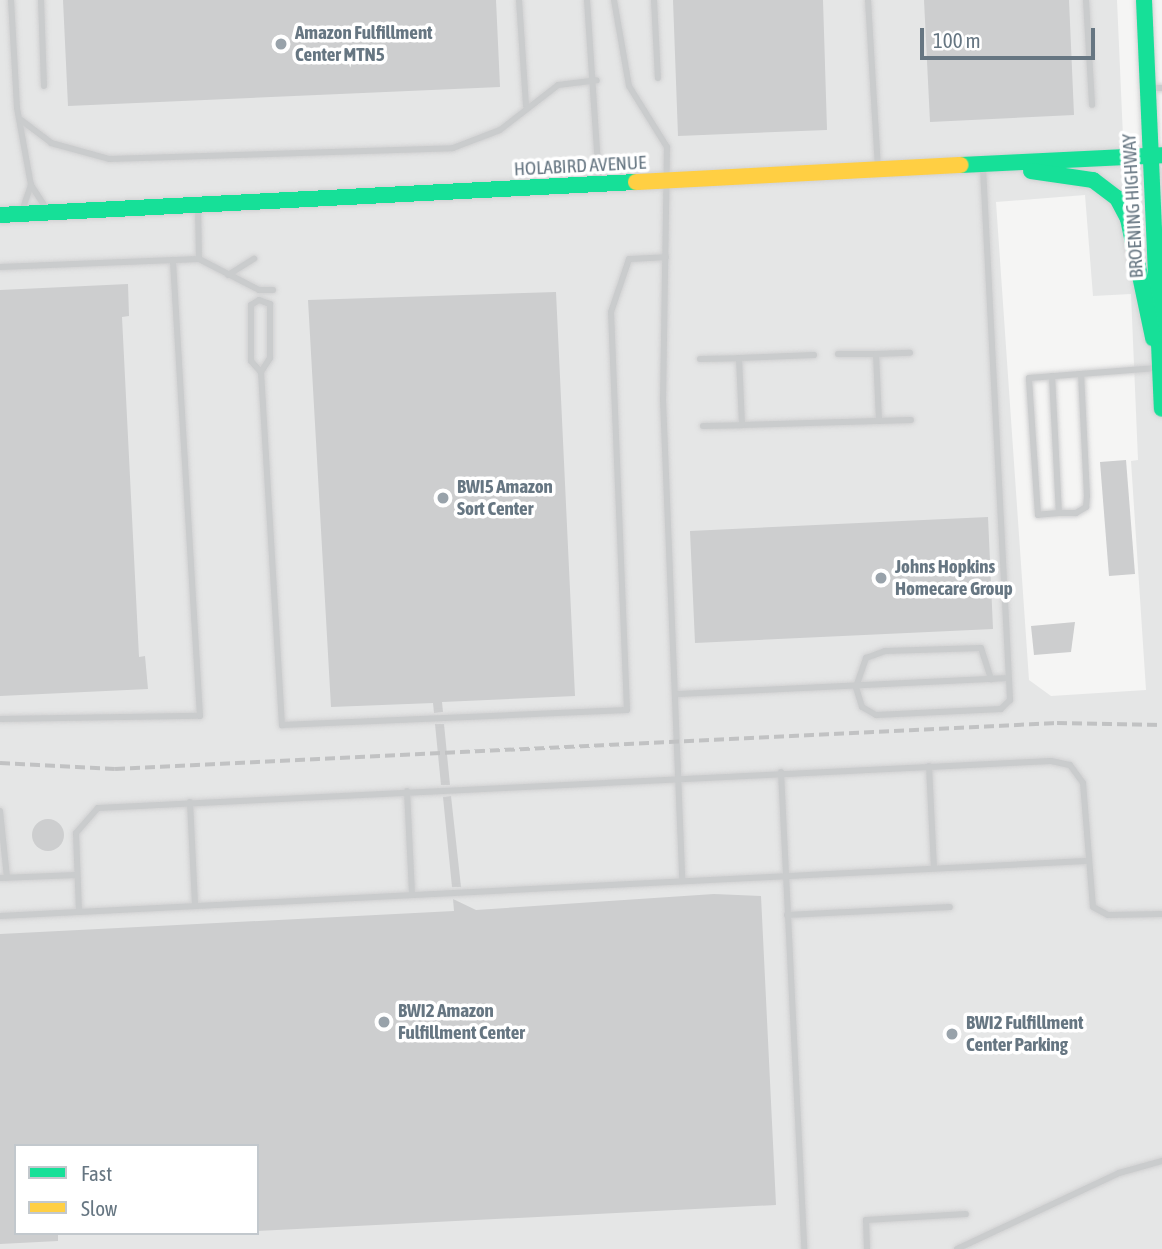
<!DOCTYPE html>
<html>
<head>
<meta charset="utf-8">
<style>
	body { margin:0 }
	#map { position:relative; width:1162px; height:1249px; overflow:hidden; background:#f5f5f4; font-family:"Asap Condensed",sans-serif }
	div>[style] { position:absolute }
	.built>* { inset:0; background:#e5e6e6 }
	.building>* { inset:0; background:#cdcecf }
	.round { border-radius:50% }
	.roads { filter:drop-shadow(0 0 2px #d1d1d2) drop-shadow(0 0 2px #d1d1d2) }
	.lane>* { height:6px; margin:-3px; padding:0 3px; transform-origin:3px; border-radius:3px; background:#cacccd }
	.fast>* { height:16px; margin:-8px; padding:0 8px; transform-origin:8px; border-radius:8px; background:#16e098 }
	.slow>* { height:16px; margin:-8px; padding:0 8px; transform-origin:8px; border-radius:8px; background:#ffcf43 }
	.rail>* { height:3.5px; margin-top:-1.75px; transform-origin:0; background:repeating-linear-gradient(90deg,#c1c2c3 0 10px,transparent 0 15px) }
	.dots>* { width:19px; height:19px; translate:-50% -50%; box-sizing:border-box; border:4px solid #fff; border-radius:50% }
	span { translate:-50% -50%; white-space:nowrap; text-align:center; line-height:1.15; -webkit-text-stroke:7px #fff; paint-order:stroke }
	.poi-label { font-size:19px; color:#667682; font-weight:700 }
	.left { translate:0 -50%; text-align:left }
	.street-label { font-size:19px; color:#667682 }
	.legend { position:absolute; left:14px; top:1144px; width:245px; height:91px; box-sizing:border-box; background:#fff; border:2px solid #c2c8cd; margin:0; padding:9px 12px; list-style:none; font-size:21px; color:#667682 }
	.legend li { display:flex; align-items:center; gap:14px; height:35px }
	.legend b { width:35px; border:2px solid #c2c8cd }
	.scale { position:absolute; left:920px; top:28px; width:175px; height:32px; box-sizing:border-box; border:4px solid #667682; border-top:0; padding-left:9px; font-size:21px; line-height:24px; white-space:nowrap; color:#667682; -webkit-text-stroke:5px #fff; paint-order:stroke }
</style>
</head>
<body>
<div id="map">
	<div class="built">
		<div style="clip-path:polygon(evenodd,0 0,1117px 0,1123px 137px,1162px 168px,1162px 1249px,0 1249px,0 0,1085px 195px,1093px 296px,1131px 294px,1138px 460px,1131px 461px,1146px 690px,1051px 696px,1029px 680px,996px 202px,1085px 195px,0 0,16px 1146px,257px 1146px,257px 1233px,16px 1233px,16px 1146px)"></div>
	</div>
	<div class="building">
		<div style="clip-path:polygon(63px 0,496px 0,500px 87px,68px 106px)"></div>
		<div style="clip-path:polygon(673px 0,823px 0,827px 130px,678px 136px)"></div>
		<div style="clip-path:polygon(924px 0,1069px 0,1074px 115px,930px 122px)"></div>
		<div style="clip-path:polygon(128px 284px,129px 316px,122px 317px,139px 657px,145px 656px,148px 689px,0 696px,0 290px)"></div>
		<div style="clip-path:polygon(556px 292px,575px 696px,442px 702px,443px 712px,434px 713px,433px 703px,331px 707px,308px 300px)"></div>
		<div style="clip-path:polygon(1126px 460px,1135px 574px,1109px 576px,1100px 462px)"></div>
		<div style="clip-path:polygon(988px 517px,993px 629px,695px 643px,690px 531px)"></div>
		<div style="clip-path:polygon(1075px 622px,1071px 652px,1034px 655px,1031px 626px)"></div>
		<div style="clip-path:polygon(435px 724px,444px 724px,450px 785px,441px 785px)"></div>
		<div style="clip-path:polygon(451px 796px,461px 887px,452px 887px,443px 797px)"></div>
		<div class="round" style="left:32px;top:819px;width:32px;height:32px"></div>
		<div style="clip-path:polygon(714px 894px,761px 896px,776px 1205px,257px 1231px,257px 1146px,16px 1146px,16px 1233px,58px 1233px,58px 1241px,0 1244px,0 934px,454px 911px,453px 899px,476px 910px)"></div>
	</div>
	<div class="roads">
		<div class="lane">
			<div style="left:11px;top:0;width:108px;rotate:86.8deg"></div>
			<div style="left:17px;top:108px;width:78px;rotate:79.7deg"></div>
			<div style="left:41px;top:0;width:86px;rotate:88deg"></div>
			<div style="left:519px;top:0;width:106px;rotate:86.2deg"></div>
			<div style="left:587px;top:0;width:181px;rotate:86.2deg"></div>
			<div style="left:614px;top:0;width:87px;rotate:80.1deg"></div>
			<div style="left:629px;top:86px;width:72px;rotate:58.1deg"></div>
			<div style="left:667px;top:147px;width:253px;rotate:90.9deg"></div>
			<div style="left:663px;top:400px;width:480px;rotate:87.7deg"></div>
			<div style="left:654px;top:0;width:78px;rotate:87.1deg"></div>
			<div style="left:868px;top:0;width:166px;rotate:86.6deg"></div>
			<div style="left:1086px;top:0;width:105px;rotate:86.7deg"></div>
			<div style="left:1150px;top:88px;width:12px"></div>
			<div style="left:21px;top:120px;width:38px;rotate:37deg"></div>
			<div style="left:51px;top:143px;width:60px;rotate:15.4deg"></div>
			<div style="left:109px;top:159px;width:344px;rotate:-1.8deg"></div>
			<div style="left:453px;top:148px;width:50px;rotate:-21deg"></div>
			<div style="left:500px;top:130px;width:73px;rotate:-37.8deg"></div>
			<div style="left:558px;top:85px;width:39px;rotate:-7deg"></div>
			<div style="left:983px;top:168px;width:533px;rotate:87.09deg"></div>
			<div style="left:1010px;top:700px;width:13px;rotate:135deg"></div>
			<div style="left:1001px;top:709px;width:125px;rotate:177.3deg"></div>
			<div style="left:876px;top:715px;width:16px;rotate:-150deg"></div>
			<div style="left:862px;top:707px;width:21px;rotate:-107deg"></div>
			<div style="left:856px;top:687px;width:31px;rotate:-71deg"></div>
			<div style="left:866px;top:658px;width:20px;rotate:-20deg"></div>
			<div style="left:885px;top:651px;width:96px;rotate:-1.8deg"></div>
			<div style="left:981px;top:648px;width:33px;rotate:72deg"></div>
			<div style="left:22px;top:211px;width:28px;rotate:-71deg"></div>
			<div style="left:31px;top:185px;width:31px;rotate:57deg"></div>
			<div style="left:199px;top:259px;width:68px;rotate:27.3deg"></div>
			<div style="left:259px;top:290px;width:14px"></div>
			<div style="left:0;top:267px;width:199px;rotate:-2.3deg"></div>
			<div style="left:199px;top:259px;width:52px;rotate:-91.1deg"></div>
			<div style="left:228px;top:275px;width:31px;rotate:-32deg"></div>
			<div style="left:259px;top:300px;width:12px;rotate:20deg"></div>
			<div style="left:270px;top:304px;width:54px;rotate:90deg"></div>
			<div style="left:270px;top:358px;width:17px;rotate:123deg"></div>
			<div style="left:261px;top:372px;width:354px;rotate:86.6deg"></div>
			<div style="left:282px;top:725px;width:345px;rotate:-2.5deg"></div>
			<div style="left:627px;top:710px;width:398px;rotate:-92.3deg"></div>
			<div style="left:611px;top:312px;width:56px;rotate:-71.2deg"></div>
			<div style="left:629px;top:259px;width:37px;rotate:-3deg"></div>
			<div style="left:259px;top:300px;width:9px;rotate:148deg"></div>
			<div style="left:251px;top:305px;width:56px;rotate:90deg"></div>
			<div style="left:251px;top:361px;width:15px;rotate:48deg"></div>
			<div style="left:838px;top:354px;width:38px"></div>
			<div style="left:876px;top:354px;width:67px;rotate:87.4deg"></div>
			<div style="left:876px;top:354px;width:34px;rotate:-2deg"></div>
			<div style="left:814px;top:355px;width:75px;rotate:177.7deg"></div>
			<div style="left:739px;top:358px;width:67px;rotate:87.4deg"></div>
			<div style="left:742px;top:425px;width:169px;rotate:-1.7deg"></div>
			<div style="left:700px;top:359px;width:39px;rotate:-1deg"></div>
			<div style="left:1052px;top:376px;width:137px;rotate:87.1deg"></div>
			<div style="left:1059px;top:513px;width:17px"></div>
			<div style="left:1076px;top:513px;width:12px;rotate:-31deg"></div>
			<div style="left:1086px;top:507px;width:11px;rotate:-85deg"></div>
			<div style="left:1087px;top:496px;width:122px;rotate:-92.8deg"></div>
			<div style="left:703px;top:426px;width:39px;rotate:-1deg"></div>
			<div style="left:1059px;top:513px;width:21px;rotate:175deg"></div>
			<div style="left:1038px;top:515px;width:137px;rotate:-93.8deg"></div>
			<div style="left:1029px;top:378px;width:128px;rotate:-4.5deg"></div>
			<div style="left:679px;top:694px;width:330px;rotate:-2.8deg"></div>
			<div style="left:0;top:719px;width:200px;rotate:-0.9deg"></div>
			<div style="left:200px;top:716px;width:457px;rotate:-93.4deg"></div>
			<div style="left:929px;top:766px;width:102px;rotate:87.2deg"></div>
			<div style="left:781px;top:772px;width:478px;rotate:87.2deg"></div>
			<div style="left:407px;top:791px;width:104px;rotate:87.2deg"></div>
			<div style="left:190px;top:802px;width:103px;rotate:87.2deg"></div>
			<div style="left:0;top:811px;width:67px;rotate:84deg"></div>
			<div style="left:0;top:878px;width:77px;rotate:-2.2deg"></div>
			<div style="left:79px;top:911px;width:78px;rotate:-92.2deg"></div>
			<div style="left:76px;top:833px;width:33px;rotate:-49deg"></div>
			<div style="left:98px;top:808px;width:954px;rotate:-2.82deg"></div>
			<div style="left:1051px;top:761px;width:19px;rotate:12deg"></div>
			<div style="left:1070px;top:765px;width:22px;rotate:54deg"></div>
			<div style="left:1083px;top:783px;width:124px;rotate:85.4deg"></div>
			<div style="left:1093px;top:907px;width:17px;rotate:28deg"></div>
			<div style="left:1108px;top:915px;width:54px;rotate:-1.1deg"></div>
			<div style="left:787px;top:915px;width:163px;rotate:-2.8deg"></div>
			<div style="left:0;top:916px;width:1087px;rotate:-2.9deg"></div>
			<div style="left:867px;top:1249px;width:29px;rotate:-92deg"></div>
			<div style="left:866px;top:1220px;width:100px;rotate:-3.4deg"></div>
			<div style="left:957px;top:1249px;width:179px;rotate:-25.1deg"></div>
			<div style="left:1119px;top:1173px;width:45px;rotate:-15.6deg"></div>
		</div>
		<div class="fast">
			<div style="left:1144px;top:0;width:409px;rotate:87.5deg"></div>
			<div style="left:961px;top:165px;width:201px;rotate:-2.8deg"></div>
			<div style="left:1031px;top:171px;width:63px;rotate:8.3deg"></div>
			<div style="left:1093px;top:180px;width:30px;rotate:37deg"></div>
			<div style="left:1117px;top:198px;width:24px;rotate:62deg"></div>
			<div style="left:1128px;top:219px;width:122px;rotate:78.1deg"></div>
			<div style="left:0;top:215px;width:637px;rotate:-2.97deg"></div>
		</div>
		<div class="slow">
			<div style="left:636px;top:182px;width:325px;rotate:-3deg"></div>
		</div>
	</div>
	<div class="rail">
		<div style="left:0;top:763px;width:115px;rotate:3deg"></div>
		<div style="left:115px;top:769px;width:943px;rotate:-2.8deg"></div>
		<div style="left:1057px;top:723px;width:105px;rotate:1.1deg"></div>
	</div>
	<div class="dots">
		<div style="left:281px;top:44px;background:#98a2aa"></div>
		<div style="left:443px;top:498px;background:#98a2aa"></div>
		<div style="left:881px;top:578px;background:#98a2aa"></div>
		<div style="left:384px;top:1022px;background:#98a2aa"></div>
		<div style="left:952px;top:1034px;background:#98a2aa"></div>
	</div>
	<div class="poi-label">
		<span class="left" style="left:295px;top:44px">Amazon Fulfillment<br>Center MTN5</span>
		<span class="left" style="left:457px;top:498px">BWI5 Amazon<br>Sort Center</span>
		<span class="left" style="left:895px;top:578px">Johns Hopkins<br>Homecare Group</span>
		<span class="left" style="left:398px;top:1022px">BWI2 Amazon<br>Fulfillment Center</span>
		<span class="left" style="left:966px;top:1034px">BWI2 Fulfillment<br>Center Parking</span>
	</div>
	<div class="street-label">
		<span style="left:580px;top:166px;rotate:-3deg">HOLABIRD AVENUE</span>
		<span style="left:1133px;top:206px;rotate:-93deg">BROENING HIGHWAY</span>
	</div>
	<ul class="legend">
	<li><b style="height:9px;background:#16e098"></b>Fast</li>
	<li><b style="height:9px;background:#ffcf43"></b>Slow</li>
	</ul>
	<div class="scale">100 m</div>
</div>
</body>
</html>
